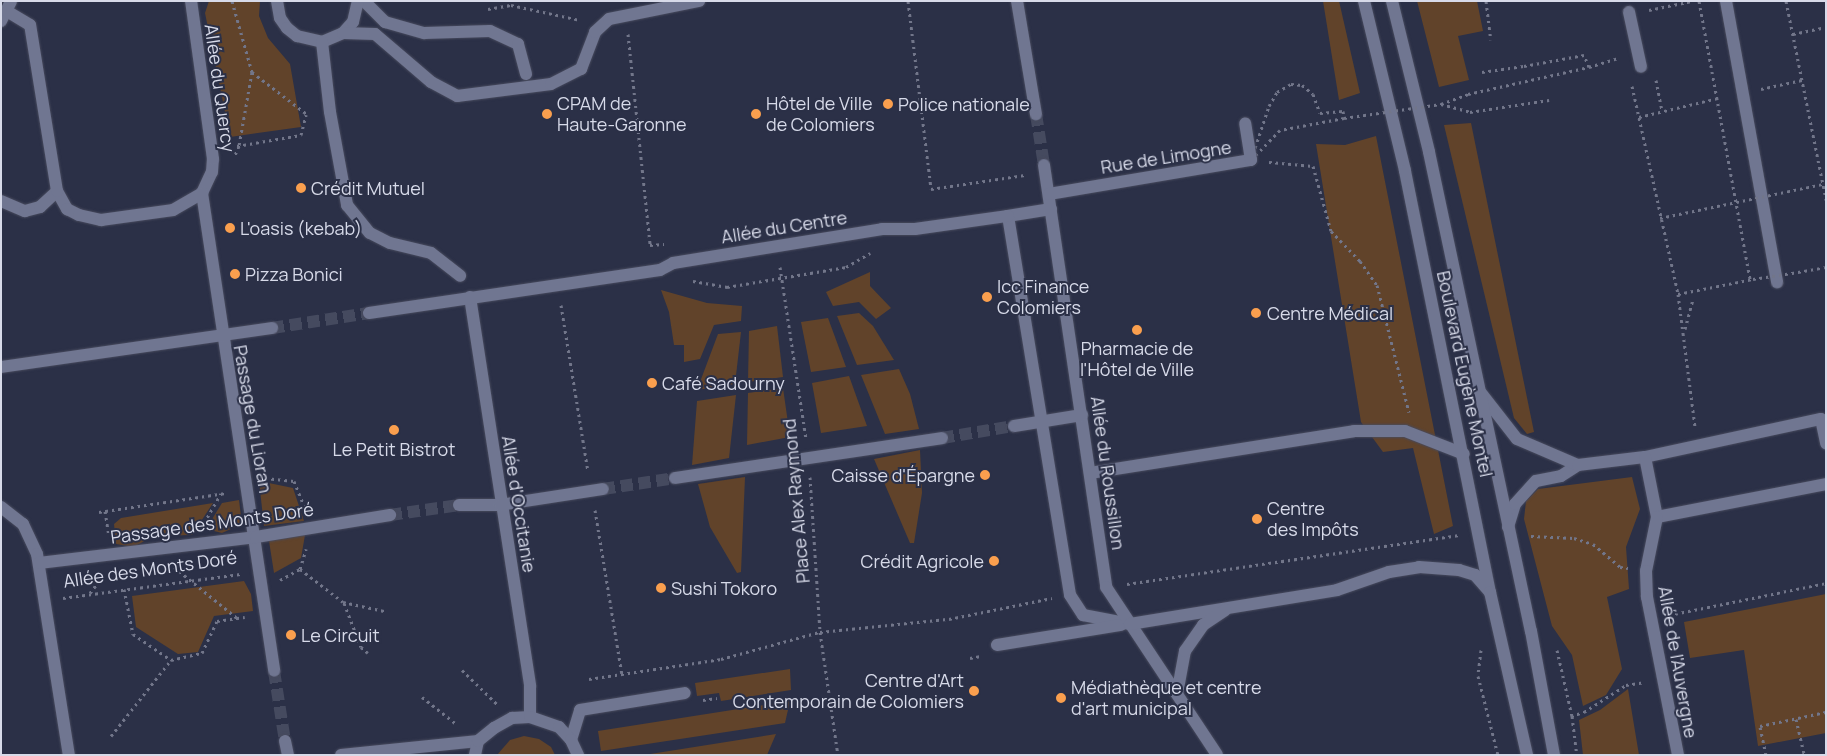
<!DOCTYPE html>
<html>
<head>
<meta charset="utf-8">
<style>
	body { margin:0 }
	#map { position:relative; width:1827px; height:756px; overflow:hidden; background:#2b3047; font-family:Manrope,sans-serif }
	div>[style] { position:absolute }
	.green>* { inset:0; background:#61432a }
	.street-tunnel>* { height:12px; margin-top:-6px; transform-origin:0; background:repeating-linear-gradient(90deg,#454a5f 0 12px,transparent 0 18px) }
	.path>* { height:3px; margin-top:-1.5px; transform-origin:0; background:repeating-linear-gradient(90deg,#72768a 0 2.5px,transparent 0 6.5px) }
	.roads { filter:drop-shadow(0 0 1px #474a5d) drop-shadow(0 0 1px #474a5d) }
	.lane>* { height:12px; margin:-6px; padding:0 6px; transform-origin:6px; border-radius:6px; background:#707691 }
	.street>* { height:12px; margin:-6px; padding:0 6px; transform-origin:6px; border-radius:6px; background:#707691 }
	.secondary>* { height:12px; margin:-6px; padding:0 6px; transform-origin:6px; border-radius:6px; background:#707691 }
	.path-bridge>* { height:3px; margin-top:-1.5px; transform-origin:0; background:repeating-linear-gradient(90deg,#72768a 0 2.5px,transparent 0 6.5px) }
	.dots>* { width:14px; height:14px; translate:-50% -50%; box-sizing:border-box; border:2px solid #2b3047; border-radius:50% }
	span { translate:-50% -50%; white-space:nowrap; text-align:center; line-height:1.15; -webkit-text-stroke:4px #2b3047; paint-order:stroke }
	.street-label { font-size:18px; color:#d7dae9 }
	.poi-label { font-size:18px; color:#d7dae9 }
	.left { translate:0 -50%; text-align:left }
	.right { translate:-100% -50%; text-align:right }
	.frame { position:absolute; inset:0; border:2px solid #d7dae9; pointer-events:none }
</style>
</head>
<body>
<div id="map">
	<div class="green">
		<div style="clip-path:polygon(209px 1px,260px 1px,259px 16px,268px 38px,290px 64px,301px 127px,230px 137px,205px 13px)"></div>
		<div style="clip-path:polygon(1323px 1px,1339px 1px,1360px 93px,1339px 100px)"></div>
		<div style="clip-path:polygon(1417px 1px,1477px 1px,1483px 31px,1458px 36px,1469px 80px,1439px 87px)"></div>
		<div style="clip-path:polygon(1471px 123px,1534px 432px,1527px 434px,1514px 418px,1444px 125px)"></div>
		<div style="clip-path:polygon(1376px 136px,1453px 526px,1434px 534px,1413px 448px,1383px 452px,1361px 422px,1316px 144px,1345px 145px)"></div>
		<div style="clip-path:polygon(870px 272px,870px 286px,891px 308px,876px 319px,859px 302px,833px 306px,826px 292px)"></div>
		<div style="clip-path:polygon(661px 290px,707px 303px,742px 306px,741px 321px,714px 325px,700px 359px,684px 362px,684px 345px,674px 345px,669px 312px)"></div>
		<div style="clip-path:polygon(859px 313px,873px 326px,894px 360px,857px 365px,837px 316px)"></div>
		<div style="clip-path:polygon(828px 318px,846px 367px,811px 372px,801px 322px)"></div>
		<div style="clip-path:polygon(777px 326px,783px 377px,748px 382px,749px 331px)"></div>
		<div style="clip-path:polygon(741px 332px,735px 384px,697px 390px,718px 334px)"></div>
		<div style="clip-path:polygon(899px 369px,910px 394px,919px 429px,885px 434px,861px 375px)"></div>
		<div style="clip-path:polygon(849px 376px,867px 426px,821px 433px,812px 383px)"></div>
		<div style="clip-path:polygon(783px 388px,790px 437px,747px 445px,748px 393px)"></div>
		<div style="clip-path:polygon(736px 395px,729px 458px,692px 465px,697px 401px)"></div>
		<div style="clip-path:polygon(920px 450px,922px 493px,914px 543px,910px 543px,874px 459px)"></div>
		<div style="clip-path:polygon(745px 477px,741px 572px,737px 573px,710px 527px,698px 484px)"></div>
		<div style="clip-path:polygon(1632px 477px,1640px 509px,1626px 547px,1629px 589px,1607px 597px,1622px 669px,1606px 695px,1583px 706px,1572px 655px,1552px 626px,1524px 519px,1526px 501px,1538px 489px)"></div>
		<div style="clip-path:polygon(259px 481px,293px 488px,304px 521px,264px 526px)"></div>
		<div style="clip-path:polygon(239px 500px,242px 524px,222px 533px,206px 529px,222px 503px)"></div>
		<div style="clip-path:polygon(213px 503px,192px 535px,153px 536px,134px 547px,116px 544px,114px 524px,121px 518px)"></div>
		<div style="clip-path:polygon(305px 535px,301px 558px,274px 573px,269px 541px)"></div>
		<div style="clip-path:polygon(244px 581px,251px 594px,253px 611px,214px 616px,198px 652px,178px 654px,136px 627px,132px 596px)"></div>
		<div style="clip-path:polygon(1826px 594px,1826px 733px,1758px 746px,1744px 650px,1690px 658px,1684px 622px)"></div>
		<div style="clip-path:polygon(790px 669px,791px 690px,721px 701px,719px 693px,697px 696px,695px 683px)"></div>
		<div style="clip-path:polygon(1628px 689px,1639px 755px,1583px 755px,1579px 720px,1600px 710px)"></div>
		<div style="clip-path:polygon(790px 701px,785px 723px,601px 751px,598px 731px)"></div>
		<div style="clip-path:polygon(776px 734px,767px 755px,644px 755px)"></div>
		<div style="clip-path:polygon(524px 736px,539px 739px,551px 747px,555px 755px,497px 755px,510px 740px)"></div>
	</div>
	<div class="street-tunnel">
		<div style="left:1036px;top:114px;width:52px;rotate:81.1deg"></div>
		<div style="left:272px;top:328px;width:98px;rotate:-8.8deg"></div>
		<div style="left:942px;top:438px;width:73px;rotate:-9.5deg"></div>
		<div style="left:603px;top:489px;width:73px;rotate:-8.7deg"></div>
		<div style="left:390px;top:515px;width:70px;rotate:-8.2deg"></div>
		<div style="left:274px;top:671px;width:71px;rotate:81.1deg"></div>
	</div>
	<div class="path">
		<div style="left:232px;top:1px;width:74px;rotate:74.3deg"></div>
		<div style="left:252px;top:72px;width:75px;rotate:100deg"></div>
		<div style="left:239px;top:146px;width:12px;rotate:114deg"></div>
		<div style="left:908px;top:1px;width:189px;rotate:83deg"></div>
		<div style="left:931px;top:189px;width:95px;rotate:-8.5deg"></div>
		<div style="left:1486px;top:1px;width:39px;rotate:83deg"></div>
		<div style="left:1699px;top:1px;width:284px;rotate:79.6deg"></div>
		<div style="left:1786px;top:1px;width:203px;rotate:78.6deg"></div>
		<div style="left:488px;top:9px;width:23px;rotate:-10deg"></div>
		<div style="left:511px;top:5px;width:71px;rotate:12.3deg"></div>
		<div style="left:1649px;top:10px;width:44px;rotate:-11.8deg"></div>
		<div style="left:628px;top:34px;width:212px;rotate:84deg"></div>
		<div style="left:650px;top:245px;width:14px;rotate:-4deg"></div>
		<div style="left:1793px;top:34px;width:34px;rotate:-12deg"></div>
		<div style="left:1589px;top:67px;width:31px;rotate:-17deg"></div>
		<div style="left:252px;top:72px;width:71px;rotate:37.5deg"></div>
		<div style="left:1482px;top:72px;width:42px;rotate:-8.1deg"></div>
		<div style="left:1656px;top:80px;width:32px;rotate:79deg"></div>
		<div style="left:1291px;top:84px;width:11px;rotate:5deg"></div>
		<div style="left:1302px;top:85px;width:14px;rotate:39deg"></div>
		<div style="left:1313px;top:94px;width:20px;rotate:70deg"></div>
		<div style="left:1320px;top:113px;width:23px;rotate:-5deg"></div>
		<div style="left:1343px;top:111px;width:7px;rotate:82deg"></div>
		<div style="left:1344px;top:118px;width:65px;rotate:169.4deg"></div>
		<div style="left:1280px;top:130px;width:42px;rotate:134deg"></div>
		<div style="left:1251px;top:160px;width:57px;rotate:-71.6deg"></div>
		<div style="left:1269px;top:106px;width:16px;rotate:-60deg"></div>
		<div style="left:1277px;top:92px;width:16px;rotate:-30deg"></div>
		<div style="left:1632px;top:86px;width:213px;rotate:77.5deg"></div>
		<div style="left:1678px;top:294px;width:133px;rotate:82.7deg"></div>
		<div style="left:1761px;top:89px;width:42px;rotate:-12.4deg"></div>
		<div style="left:1441px;top:104px;width:30px;rotate:15deg"></div>
		<div style="left:1470px;top:112px;width:80px;rotate:-8.6deg"></div>
		<div style="left:1639px;top:117px;width:81px;rotate:-13.5deg"></div>
		<div style="left:237px;top:146px;width:65px;rotate:-9.8deg"></div>
		<div style="left:301px;top:135px;width:21px;rotate:-76deg"></div>
		<div style="left:1269px;top:162px;width:44px;rotate:5.2deg"></div>
		<div style="left:1313px;top:166px;width:67px;rotate:74.5deg"></div>
		<div style="left:1331px;top:231px;width:42px;rotate:46deg"></div>
		<div style="left:1360px;top:261px;width:29px;rotate:55deg"></div>
		<div style="left:1377px;top:285px;width:131px;rotate:75.9deg"></div>
		<div style="left:780px;top:267px;width:174px;rotate:81.4deg"></div>
		<div style="left:1798px;top:272px;width:28px;rotate:-10deg"></div>
		<div style="left:693px;top:281px;width:35px;rotate:10deg"></div>
		<div style="left:727px;top:287px;width:121px;rotate:-9.5deg"></div>
		<div style="left:846px;top:267px;width:28px;rotate:-30deg"></div>
		<div style="left:1678px;top:294px;width:76px;rotate:-11.3deg"></div>
		<div style="left:561px;top:305px;width:168px;rotate:80.8deg"></div>
		<div style="left:1685px;top:329px;width:31px;rotate:-75deg"></div>
		<div style="left:810px;top:477px;width:155px;rotate:86.3deg"></div>
		<div style="left:820px;top:632px;width:124px;rotate:81.7deg"></div>
		<div style="left:265px;top:478px;width:29px;rotate:6deg"></div>
		<div style="left:294px;top:481px;width:29px;rotate:68deg"></div>
		<div style="left:595px;top:510px;width:166px;rotate:80.7deg"></div>
		<div style="left:105px;top:511px;width:24px;rotate:81deg"></div>
		<div style="left:99px;top:512px;width:128px;rotate:-8.5deg"></div>
		<div style="left:204px;top:523px;width:34px;rotate:-60deg"></div>
		<div style="left:1531px;top:536px;width:43px;rotate:2.7deg"></div>
		<div style="left:1574px;top:538px;width:20px;rotate:18deg"></div>
		<div style="left:1593px;top:544px;width:35px;rotate:40deg"></div>
		<div style="left:1620px;top:567px;width:8px;rotate:7deg"></div>
		<div style="left:174px;top:567px;width:81px;rotate:39deg"></div>
		<div style="left:300px;top:569px;width:54px;rotate:37.5deg"></div>
		<div style="left:343px;top:602px;width:42px;rotate:12.4deg"></div>
		<div style="left:280px;top:580px;width:23px;rotate:-29deg"></div>
		<div style="left:300px;top:569px;width:21px;rotate:-73deg"></div>
		<div style="left:1127px;top:584px;width:336px;rotate:-8.4deg"></div>
		<div style="left:124px;top:589px;width:46px;rotate:78.7deg"></div>
		<div style="left:133px;top:634px;width:46px;rotate:34.4deg"></div>
		<div style="left:90px;top:593px;width:21px;rotate:-53deg"></div>
		<div style="left:63px;top:598px;width:179px;rotate:-7.7deg"></div>
		<div style="left:344px;top:603px;width:47px;rotate:68.9deg"></div>
		<div style="left:361px;top:647px;width:9px;rotate:41deg"></div>
		<div style="left:1669px;top:615px;width:160px;rotate:-11.5deg"></div>
		<div style="left:1481px;top:650px;width:26px;rotate:97deg"></div>
		<div style="left:1478px;top:676px;width:81px;rotate:75.8deg"></div>
		<div style="left:1557px;top:650px;width:68px;rotate:77.2deg"></div>
		<div style="left:1572px;top:716px;width:39px;rotate:83deg"></div>
		<div style="left:970px;top:658px;width:11px;rotate:-10deg"></div>
		<div style="left:462px;top:670px;width:50px;rotate:44.2deg"></div>
		<div style="left:589px;top:679px;width:134px;rotate:-8.6deg"></div>
		<div style="left:721px;top:659px;width:103px;rotate:-15.3deg"></div>
		<div style="left:820px;top:632px;width:130px;rotate:-5.8deg"></div>
		<div style="left:949px;top:619px;width:105px;rotate:-11.5deg"></div>
		<div style="left:422px;top:697px;width:42px;rotate:38.2deg"></div>
		<div style="left:703px;top:700px;width:14px;rotate:-8deg"></div>
		<div style="left:1571px;top:716px;width:14px;rotate:-17deg"></div>
		<div style="left:1584px;top:712px;width:50px;rotate:-32.7deg"></div>
		<div style="left:1626px;top:685px;width:18px;rotate:-9deg"></div>
		<div style="left:1796px;top:719px;width:37px;rotate:77deg"></div>
		<div style="left:111px;top:736px;width:97px;rotate:-51.7deg"></div>
		<div style="left:171px;top:660px;width:32px;rotate:-13deg"></div>
		<div style="left:202px;top:653px;width:35px;rotate:-65deg"></div>
		<div style="left:217px;top:621px;width:28px;rotate:-8deg"></div>
		<div style="left:1766px;top:755px;width:30px;rotate:-102deg"></div>
		<div style="left:1760px;top:726px;width:67px;rotate:-12deg"></div>
	</div>
	<div class="roads">
		<div class="lane">
			<div style="left:364px;top:1px;width:30px;rotate:45deg"></div>
			<div style="left:385px;top:22px;width:41px;rotate:15.8deg"></div>
			<div style="left:424px;top:33px;width:66px;rotate:-1.7deg"></div>
			<div style="left:490px;top:31px;width:31px;rotate:25deg"></div>
			<div style="left:518px;top:44px;width:31px;rotate:75deg"></div>
			<div style="left:1726px;top:1px;width:286px;rotate:79.7deg"></div>
			<div style="left:1629px;top:12px;width:56px;rotate:77.7deg"></div>
			<div style="left:1051px;top:209px;width:44px;rotate:170.8deg"></div>
			<div style="left:1008px;top:216px;width:384px;rotate:80.7deg"></div>
			<div style="left:1070px;top:595px;width:24px;rotate:57deg"></div>
			<div style="left:1083px;top:615px;width:48px;rotate:10.8deg"></div>
			<div style="left:1090px;top:473px;width:267px;rotate:-9deg"></div>
			<div style="left:1354px;top:431px;width:51px"></div>
			<div style="left:1405px;top:431px;width:63px;rotate:21.3deg"></div>
			<div style="left:1px;top:507px;width:28px;rotate:38deg"></div>
			<div style="left:23px;top:524px;width:33px;rotate:65deg"></div>
			<div style="left:37px;top:554px;width:204px;rotate:81deg"></div>
			<div style="left:1508px;top:527px;width:24px;rotate:-73deg"></div>
			<div style="left:1515px;top:504px;width:31px;rotate:-48deg"></div>
			<div style="left:1536px;top:481px;width:25px;rotate:-11deg"></div>
			<div style="left:1561px;top:476px;width:20px;rotate:-33deg"></div>
			<div style="left:997px;top:645px;width:126px;rotate:-9.2deg"></div>
			<div style="left:571px;top:740px;width:31px;rotate:-73deg"></div>
			<div style="left:580px;top:710px;width:106px;rotate:-9.2deg"></div>
		</div>
		<div class="street">
			<div style="left:277px;top:1px;width:17px;rotate:80deg"></div>
			<div style="left:280px;top:18px;width:12px;rotate:55deg"></div>
			<div style="left:287px;top:28px;width:13px;rotate:39deg"></div>
			<div style="left:297px;top:36px;width:26px;rotate:13deg"></div>
			<div style="left:322px;top:42px;width:23px;rotate:-23deg"></div>
			<div style="left:343px;top:33px;width:15px;rotate:-48deg"></div>
			<div style="left:353px;top:22px;width:22px;rotate:-77deg"></div>
			<div style="left:1017px;top:1px;width:115px;rotate:80.5deg"></div>
			<div style="left:1px;top:21px;width:22px;rotate:-63deg"></div>
			<div style="left:343px;top:33px;width:32px;rotate:2deg"></div>
			<div style="left:375px;top:34px;width:74px;rotate:40.6deg"></div>
			<div style="left:431px;top:82px;width:30px;rotate:28deg"></div>
			<div style="left:457px;top:96px;width:95px;rotate:-7.3deg"></div>
			<div style="left:551px;top:84px;width:34px;rotate:-27deg"></div>
			<div style="left:581px;top:69px;width:40px;rotate:-69deg"></div>
			<div style="left:595px;top:32px;width:19px;rotate:-43deg"></div>
			<div style="left:609px;top:19px;width:92px;rotate:-11.3deg"></div>
			<div style="left:322px;top:42px;width:70px;rotate:83.5deg"></div>
			<div style="left:330px;top:112px;width:95px;rotate:79.6deg"></div>
			<div style="left:347px;top:205px;width:36px;rotate:51deg"></div>
			<div style="left:370px;top:233px;width:22px;rotate:27deg"></div>
			<div style="left:390px;top:243px;width:42px;rotate:13.7deg"></div>
			<div style="left:431px;top:253px;width:37px;rotate:38deg"></div>
			<div style="left:1044px;top:165px;width:427px;rotate:81.6deg"></div>
			<div style="left:1106px;top:587px;width:201px;rotate:56.5deg"></div>
			<div style="left:57px;top:191px;width:21px;rotate:61deg"></div>
			<div style="left:67px;top:209px;width:13px;rotate:27deg"></div>
			<div style="left:79px;top:215px;width:23px;rotate:13deg"></div>
			<div style="left:101px;top:220px;width:73px;rotate:-7.9deg"></div>
			<div style="left:173px;top:210px;width:34px;rotate:-30deg"></div>
			<div style="left:202px;top:193px;width:23px;rotate:-65deg"></div>
			<div style="left:212px;top:172px;width:13px;rotate:-86deg"></div>
			<div style="left:213px;top:159px;width:160px;rotate:-97.9deg"></div>
			<div style="left:202px;top:193px;width:483px;rotate:81.4deg"></div>
			<div style="left:1049px;top:194px;width:205px;rotate:-9.6deg"></div>
			<div style="left:1251px;top:160px;width:37px;rotate:-99deg"></div>
			<div style="left:1px;top:201px;width:26px;rotate:23deg"></div>
			<div style="left:25px;top:211px;width:16px;rotate:-15deg"></div>
			<div style="left:40px;top:207px;width:23px;rotate:-43deg"></div>
			<div style="left:57px;top:191px;width:168px;rotate:-99.2deg"></div>
			<div style="left:30px;top:25px;width:26px;rotate:-149deg"></div>
			<div style="left:470px;top:297px;width:394px;rotate:81.2deg"></div>
			<div style="left:530px;top:686px;width:31px;rotate:90deg"></div>
			<div style="left:369px;top:313px;width:294px;rotate:-8.4deg"></div>
			<div style="left:660px;top:270px;width:15px;rotate:-28deg"></div>
			<div style="left:673px;top:263px;width:212px;rotate:-9.2deg"></div>
			<div style="left:882px;top:229px;width:33px"></div>
			<div style="left:915px;top:229px;width:94px;rotate:-8deg"></div>
			<div style="left:1px;top:367px;width:274px;rotate:-8.2deg"></div>
			<div style="left:1481px;top:393px;width:58px;rotate:52deg"></div>
			<div style="left:1517px;top:439px;width:66px;rotate:23.1deg"></div>
			<div style="left:1578px;top:465px;width:67px;rotate:-6.8deg"></div>
			<div style="left:1645px;top:457px;width:180px;rotate:-12.2deg"></div>
			<div style="left:1821px;top:419px;width:25px;rotate:78deg"></div>
			<div style="left:1014px;top:426px;width:69px;rotate:-9.2deg"></div>
			<div style="left:1645px;top:457px;width:61px;rotate:78.7deg"></div>
			<div style="left:1657px;top:517px;width:172px;rotate:-11deg"></div>
			<div style="left:675px;top:478px;width:270px;rotate:-8.5deg"></div>
			<div style="left:459px;top:505px;width:41px"></div>
			<div style="left:500px;top:505px;width:104px;rotate:-8.8deg"></div>
			<div style="left:1657px;top:517px;width:55px;rotate:101.5deg"></div>
			<div style="left:1646px;top:571px;width:26px;rotate:88deg"></div>
			<div style="left:1647px;top:597px;width:161px;rotate:78.9deg"></div>
			<div style="left:39px;top:563px;width:219px;rotate:-6.8deg"></div>
			<div style="left:256px;top:537px;width:136px;rotate:-9.3deg"></div>
			<div style="left:1130px;top:624px;width:210px;rotate:-9.3deg"></div>
			<div style="left:1337px;top:590px;width:55px;rotate:-19.1deg"></div>
			<div style="left:1389px;top:572px;width:30px;rotate:-9deg"></div>
			<div style="left:1419px;top:567px;width:40px;rotate:4.3deg"></div>
			<div style="left:1459px;top:570px;width:17px;rotate:17deg"></div>
			<div style="left:1475px;top:575px;width:23px;rotate:49deg"></div>
			<div style="left:1177px;top:694px;width:44px;rotate:-79.5deg"></div>
			<div style="left:1185px;top:651px;width:32px;rotate:-55deg"></div>
			<div style="left:1203px;top:625px;width:27px;rotate:-34deg"></div>
			<div style="left:285px;top:741px;width:14px;rotate:78deg"></div>
			<div style="left:341px;top:755px;width:138px;rotate:-5.8deg"></div>
			<div style="left:475px;top:755px;width:14px;rotate:-78deg"></div>
			<div style="left:478px;top:741px;width:21px;rotate:-39deg"></div>
			<div style="left:494px;top:728px;width:21px;rotate:-29deg"></div>
			<div style="left:512px;top:718px;width:18px;rotate:-3deg"></div>
			<div style="left:530px;top:717px;width:31px;rotate:19deg"></div>
			<div style="left:559px;top:727px;width:18px;rotate:47deg"></div>
			<div style="left:571px;top:740px;width:17px;rotate:65deg"></div>
		</div>
		<div class="secondary">
			<div style="left:1364px;top:1px;width:175px;rotate:76.4deg"></div>
			<div style="left:1405px;top:171px;width:429px;rotate:78.6deg"></div>
			<div style="left:1490px;top:592px;width:167px;rotate:77.2deg"></div>
			<div style="left:1392px;top:1px;width:155px;rotate:76.2deg"></div>
			<div style="left:1429px;top:152px;width:490px;rotate:78deg"></div>
			<div style="left:1531px;top:631px;width:126px;rotate:79.5deg"></div>
		</div>
	</div>
	<div class="path-bridge">
		<div style="left:1344px;top:118px;width:98px;rotate:-8.2deg"></div>
		<div style="left:1441px;top:104px;width:29px;rotate:-20deg"></div>
		<div style="left:1468px;top:94px;width:124px;rotate:-12.6deg"></div>
		<div style="left:1589px;top:67px;width:13px;rotate:-113deg"></div>
		<div style="left:1584px;top:55px;width:61px;rotate:169.6deg"></div>
		<div style="left:1660px;top:218px;width:167px;rotate:-11.8deg"></div>
		<div style="left:1753px;top:279px;width:46px;rotate:-8.8deg"></div>
	</div>
	<div class="dots">
		<div style="left:888px;top:104px;background:#fa9f4e"></div>
		<div style="left:547px;top:114px;background:#fa9f4e"></div>
		<div style="left:756px;top:114px;background:#fa9f4e"></div>
		<div style="left:301px;top:188px;background:#fa9f4e"></div>
		<div style="left:230px;top:228px;background:#fa9f4e"></div>
		<div style="left:235px;top:274px;background:#fa9f4e"></div>
		<div style="left:987px;top:297px;background:#fa9f4e"></div>
		<div style="left:1256px;top:313px;background:#fa9f4e"></div>
		<div style="left:1137px;top:330px;background:#fa9f4e"></div>
		<div style="left:652px;top:383px;background:#fa9f4e"></div>
		<div style="left:394px;top:430px;background:#fa9f4e"></div>
		<div style="left:985px;top:475px;background:#fa9f4e"></div>
		<div style="left:1257px;top:519px;background:#fa9f4e"></div>
		<div style="left:994px;top:561px;background:#fa9f4e"></div>
		<div style="left:661px;top:588px;background:#fa9f4e"></div>
		<div style="left:291px;top:635px;background:#fa9f4e"></div>
		<div style="left:974px;top:691px;background:#fa9f4e"></div>
		<div style="left:1061px;top:698px;background:#fa9f4e"></div>
	</div>
	<div class="street-label">
		<span style="left:220px;top:88px;rotate:82deg">Allée du Quercy</span>
		<span style="left:1166px;top:157px;rotate:-9deg">Rue de Limogne</span>
		<span style="left:784px;top:227px;rotate:-9deg">Allée du Centre</span>
		<span style="left:1465px;top:374px;rotate:78deg">Boulevard Eugène Montel</span>
		<span style="left:253px;top:419px;rotate:80deg">Passage du Lioran</span>
		<span style="left:1108px;top:473px;rotate:82deg">Allée du Roussillon</span>
		<span style="left:796px;top:501px;rotate:-95deg">Place Alex Raymond</span>
		<span style="left:519px;top:504px;rotate:81deg">Allée d'Occitanie</span>
		<span style="left:212px;top:523px;rotate:-8deg">Passage des Monts Doré</span>
		<span style="left:150px;top:569px;rotate:-8deg">Allée des Monts Doré</span>
		<span style="left:1678px;top:662px;rotate:80deg">Allée de l'Auvergne</span>
	</div>
	<div class="poi-label">
		<span class="left" style="left:557px;top:114px">CPAM de<br>Haute-Garonne</span>
		<span class="left" style="left:766px;top:114px">Hôtel de Ville<br>de Colomiers</span>
		<span class="left" style="left:898px;top:104px">Police nationale</span>
		<span class="left" style="left:311px;top:188px">Crédit Mutuel</span>
		<span class="left" style="left:240px;top:228px">L'oasis (kebab)</span>
		<span class="left" style="left:245px;top:274px">Pizza Bonici</span>
		<span class="left" style="left:997px;top:297px">Icc Finance<br>Colomiers</span>
		<span class="left" style="left:1267px;top:313px">Centre Médical</span>
		<span style="left:1137px;top:359px">Pharmacie de<br>l'Hôtel de Ville</span>
		<span class="left" style="left:662px;top:383px">Café Sadourny</span>
		<span style="left:394px;top:449px">Le Petit Bistrot</span>
		<span class="right" style="left:975px;top:475px">Caisse d'Épargne</span>
		<span class="left" style="left:1267px;top:519px">Centre<br>des Impôts</span>
		<span class="right" style="left:984px;top:561px">Crédit Agricole</span>
		<span class="left" style="left:671px;top:588px">Sushi Tokoro</span>
		<span class="left" style="left:301px;top:635px">Le Circuit</span>
		<span class="right" style="left:964px;top:691px">Centre d'Art<br>Contemporain de Colomiers</span>
		<span class="left" style="left:1071px;top:698px">Médiathèque et centre<br>d'art municipal</span>
	</div>
	<div class="frame"></div>
</div>
</body>
</html>
